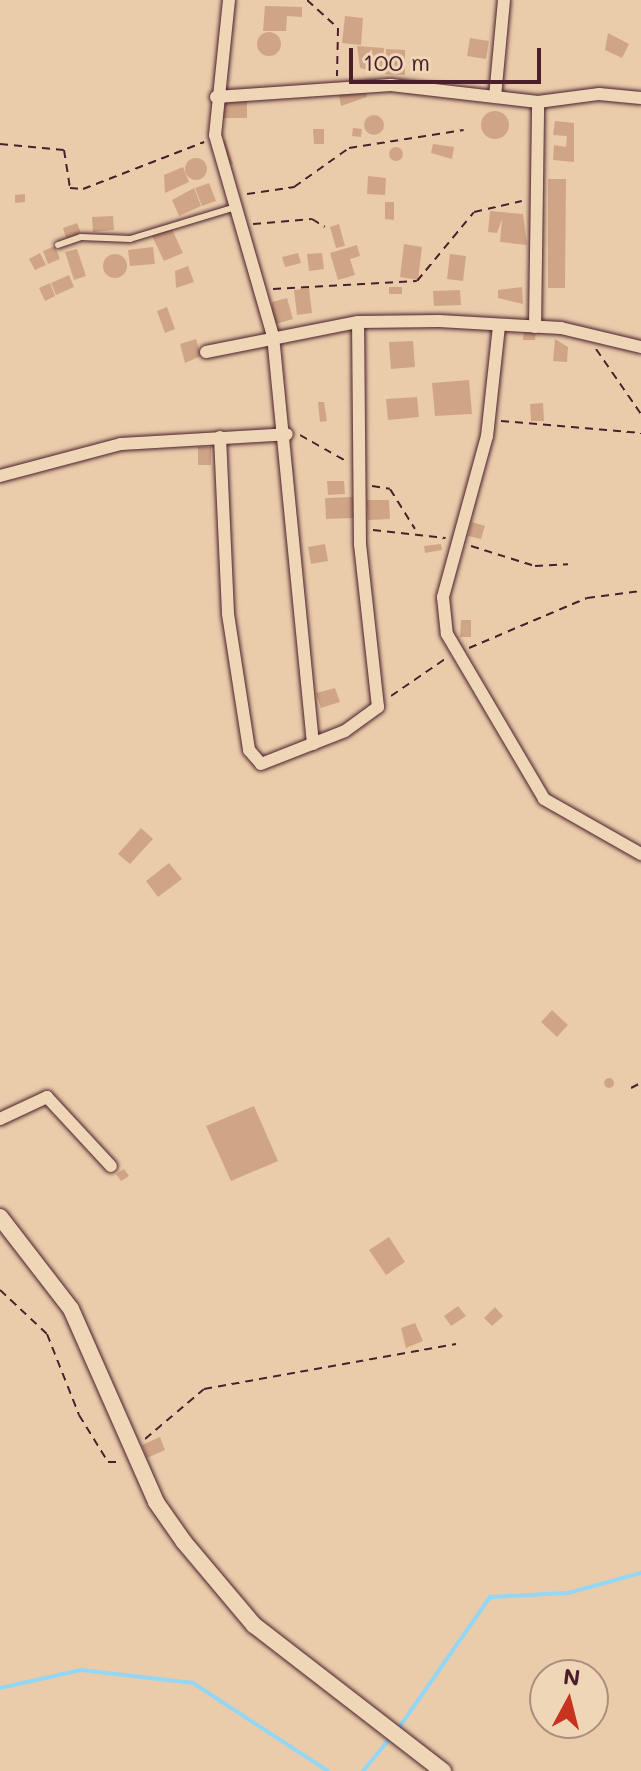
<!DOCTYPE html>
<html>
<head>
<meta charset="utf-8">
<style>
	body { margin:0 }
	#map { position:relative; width:641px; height:1771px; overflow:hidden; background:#eaccab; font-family:Mali,sans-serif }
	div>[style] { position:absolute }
	.stream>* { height:4px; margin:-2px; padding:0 2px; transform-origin:2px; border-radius:2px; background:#93d7f5 }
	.building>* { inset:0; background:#d0a586 }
	.round { border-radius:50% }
	.path>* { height:2px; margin-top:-1px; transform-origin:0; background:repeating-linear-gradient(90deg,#4a1f2b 0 8px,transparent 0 14px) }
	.roads { filter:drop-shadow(0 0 2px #4a1f2b) drop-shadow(0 0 2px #4a1f2b) }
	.service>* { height:6px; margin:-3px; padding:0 3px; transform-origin:3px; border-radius:3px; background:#eed6b6 }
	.minor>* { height:12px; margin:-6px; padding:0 6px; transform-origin:6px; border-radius:6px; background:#eed6b6 }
	.tertiary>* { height:16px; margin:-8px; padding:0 8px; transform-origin:8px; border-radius:8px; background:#eed6b6 }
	span { translate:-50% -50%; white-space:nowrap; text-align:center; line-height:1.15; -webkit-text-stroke:8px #eed6b6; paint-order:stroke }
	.north { position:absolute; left:529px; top:1659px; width:80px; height:80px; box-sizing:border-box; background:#eed6b6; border:2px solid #ac8d7e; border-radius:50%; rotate:7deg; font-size:22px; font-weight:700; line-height:32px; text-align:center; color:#4a1f2b }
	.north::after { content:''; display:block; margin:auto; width:28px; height:36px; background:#c8321e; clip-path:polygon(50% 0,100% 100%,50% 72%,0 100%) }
	.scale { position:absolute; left:349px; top:48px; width:192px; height:36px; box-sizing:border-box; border:4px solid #4a1f2b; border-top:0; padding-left:10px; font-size:24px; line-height:28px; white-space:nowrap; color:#4a1f2b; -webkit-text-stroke:6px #eed6b6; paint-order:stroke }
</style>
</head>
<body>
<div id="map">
	<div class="stream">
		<div style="left:0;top:1688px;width:83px;rotate:-12.5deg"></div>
		<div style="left:81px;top:1670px;width:113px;rotate:6.6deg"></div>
		<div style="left:193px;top:1683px;width:161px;rotate:33.1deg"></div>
		<div style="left:398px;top:1729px;width:161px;rotate:-55.1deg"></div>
		<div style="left:490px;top:1597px;width:78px;rotate:-2.9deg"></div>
		<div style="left:568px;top:1593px;width:76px;rotate:-15.3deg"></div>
		<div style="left:363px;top:1771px;width:45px;rotate:-50.4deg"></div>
	</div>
	<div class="building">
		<div style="clip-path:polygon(265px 6px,302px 7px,302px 17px,287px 16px,286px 31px,263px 31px)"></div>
		<div style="clip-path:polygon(345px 16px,363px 18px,361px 45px,342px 43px)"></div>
		<div class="round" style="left:257px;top:32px;width:24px;height:24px"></div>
		<div style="clip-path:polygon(608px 33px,629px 44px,622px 58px,605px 50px)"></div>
		<div style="clip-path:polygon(470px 38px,489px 41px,486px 59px,467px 56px)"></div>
		<div style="clip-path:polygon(357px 46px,384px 48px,382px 73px,360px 68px)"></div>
		<div style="clip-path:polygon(386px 49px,405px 50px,405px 75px,385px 74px)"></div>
		<div style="clip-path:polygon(365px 86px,367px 97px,341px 106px,338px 90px)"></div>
		<div style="clip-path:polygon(219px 98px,247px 99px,247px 118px,218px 118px)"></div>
		<div class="round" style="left:481px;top:111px;width:28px;height:28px"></div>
		<div class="round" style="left:364px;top:115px;width:20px;height:20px"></div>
		<div style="clip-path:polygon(555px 121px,574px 123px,574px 162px,553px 160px,554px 145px,566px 147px,567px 136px,553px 135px)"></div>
		<div style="clip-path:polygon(353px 128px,362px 129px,361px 137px,352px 136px)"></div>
		<div style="clip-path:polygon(313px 129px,324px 129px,324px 144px,314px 144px)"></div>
		<div style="clip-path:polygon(225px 140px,233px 164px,227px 166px,218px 142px)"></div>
		<div style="clip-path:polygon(433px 144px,454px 147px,452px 159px,431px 153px)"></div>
		<div class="round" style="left:389px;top:147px;width:14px;height:14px"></div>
		<div class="round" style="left:185px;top:158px;width:22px;height:22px"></div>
		<div style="clip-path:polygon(183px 167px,189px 182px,165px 193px,164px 175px)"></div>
		<div style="clip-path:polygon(368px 176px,386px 178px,385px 195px,367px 194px)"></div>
		<div style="clip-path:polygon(548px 179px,566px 179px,565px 288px,548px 288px)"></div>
		<div style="clip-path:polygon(209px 183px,216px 201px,202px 206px,195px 188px)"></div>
		<div style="clip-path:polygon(194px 188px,201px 206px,179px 216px,172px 200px)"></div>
		<div style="clip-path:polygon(25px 194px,25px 202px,15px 203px,15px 195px)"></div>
		<div style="clip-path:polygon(385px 202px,394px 202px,394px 220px,385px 219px)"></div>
		<div style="clip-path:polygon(490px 211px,523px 214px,527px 245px,500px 242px,502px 219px,497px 233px,488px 232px)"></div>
		<div style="clip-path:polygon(113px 216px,114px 230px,93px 232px,92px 217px)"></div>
		<div style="clip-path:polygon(77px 223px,81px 233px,66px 238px,63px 228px)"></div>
		<div style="clip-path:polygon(339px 224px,345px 246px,336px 248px,330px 227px)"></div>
		<div style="clip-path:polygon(171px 227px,183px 253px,164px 261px,152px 236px)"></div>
		<div style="clip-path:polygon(404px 244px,422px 247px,418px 280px,400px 277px)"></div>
		<div style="clip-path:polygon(357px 245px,360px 256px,350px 259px,355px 275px,338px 280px,330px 253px)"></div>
		<div style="clip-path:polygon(55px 246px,60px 259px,48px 264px,43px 251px)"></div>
		<div style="clip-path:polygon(153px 247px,155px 264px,130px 266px,128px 250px)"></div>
		<div style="clip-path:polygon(77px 249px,86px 276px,74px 280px,65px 252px)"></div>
		<div style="clip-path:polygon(40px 253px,46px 265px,35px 270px,29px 259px)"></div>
		<div style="clip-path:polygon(298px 253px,301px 263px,285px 267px,282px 257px)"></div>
		<div style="clip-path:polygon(322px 253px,324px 269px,309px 271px,307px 254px)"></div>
		<div class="round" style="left:103px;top:254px;width:24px;height:24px"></div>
		<div style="clip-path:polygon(450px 254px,466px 256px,463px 281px,447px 279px)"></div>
		<div style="clip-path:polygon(188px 266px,194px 282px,176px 288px,175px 271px)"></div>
		<div style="clip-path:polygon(69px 275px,74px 287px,56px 295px,51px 283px)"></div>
		<div style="clip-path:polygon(50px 283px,55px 296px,45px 301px,39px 288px)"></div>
		<div style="clip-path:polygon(389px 287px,402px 287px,402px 294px,389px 294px)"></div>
		<div style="clip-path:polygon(522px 287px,523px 304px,498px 298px,498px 290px)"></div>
		<div style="clip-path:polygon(309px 288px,312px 313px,297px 315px,294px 290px)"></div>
		<div style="clip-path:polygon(460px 290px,461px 305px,434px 306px,433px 291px)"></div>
		<div style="clip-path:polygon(287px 298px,293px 319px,272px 325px,272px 302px)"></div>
		<div style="clip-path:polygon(167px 307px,175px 329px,165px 333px,157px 311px)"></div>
		<div style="clip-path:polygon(524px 330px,536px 330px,535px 340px,523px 340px)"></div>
		<div style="clip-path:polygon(196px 339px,201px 356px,185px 363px,180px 344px)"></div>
		<div style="clip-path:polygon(555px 339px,568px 347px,567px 362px,553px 361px)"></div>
		<div style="clip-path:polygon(413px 341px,415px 367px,391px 369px,389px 342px)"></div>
		<div style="clip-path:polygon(469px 380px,472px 414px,435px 416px,432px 383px)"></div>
		<div style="clip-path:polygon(417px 397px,419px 417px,388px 420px,386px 399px)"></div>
		<div style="clip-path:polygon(318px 402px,324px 402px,327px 421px,320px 422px)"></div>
		<div style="clip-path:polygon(543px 403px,544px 421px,531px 421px,530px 404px)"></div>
		<div style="clip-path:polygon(198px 447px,211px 447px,211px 465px,198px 465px)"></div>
		<div style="clip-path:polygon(327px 481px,344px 481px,345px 494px,328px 495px)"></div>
		<div style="clip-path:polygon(353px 497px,354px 518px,326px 519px,325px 498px)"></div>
		<div style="clip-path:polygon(367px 500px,389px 500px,390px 519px,368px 520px)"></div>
		<div style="clip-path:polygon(472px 522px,485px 526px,481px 539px,468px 536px)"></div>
		<div style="clip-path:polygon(325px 544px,328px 561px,311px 564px,308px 547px)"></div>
		<div style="clip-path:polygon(441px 544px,442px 550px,425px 553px,424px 546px)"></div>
		<div style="clip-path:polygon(461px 620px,471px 620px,471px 637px,460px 637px)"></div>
		<div style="clip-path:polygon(335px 688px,340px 702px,321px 708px,316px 693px)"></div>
		<div style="clip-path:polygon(141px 828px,153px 839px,130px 864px,118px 854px)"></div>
		<div style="clip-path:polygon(169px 863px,182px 879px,158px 897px,146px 881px)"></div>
		<div style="clip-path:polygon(552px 1010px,568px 1025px,557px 1037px,541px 1022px)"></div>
		<div class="round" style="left:604px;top:1078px;width:10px;height:10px"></div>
		<div style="clip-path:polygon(254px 1106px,278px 1161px,231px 1181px,206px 1126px)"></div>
		<div style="clip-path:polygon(124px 1169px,129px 1176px,121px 1181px,116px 1174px)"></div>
		<div style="clip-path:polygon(389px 1237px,405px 1262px,386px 1275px,369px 1250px)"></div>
		<div style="clip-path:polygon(458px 1306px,466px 1316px,451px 1326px,444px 1316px)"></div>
		<div style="clip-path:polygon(495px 1307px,503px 1316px,492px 1326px,484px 1318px)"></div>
		<div style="clip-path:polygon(415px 1323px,423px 1341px,406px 1348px,401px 1328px)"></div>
		<div style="clip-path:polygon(160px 1437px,165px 1450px,147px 1458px,142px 1445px)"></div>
	</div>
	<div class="path">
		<div style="left:307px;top:0;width:42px;rotate:42.1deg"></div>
		<div style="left:338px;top:28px;width:48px;rotate:91.2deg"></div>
		<div style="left:0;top:144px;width:64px;rotate:5.4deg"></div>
		<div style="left:64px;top:150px;width:38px;rotate:81deg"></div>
		<div style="left:70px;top:188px;width:13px;rotate:4deg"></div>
		<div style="left:83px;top:189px;width:130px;rotate:-21.2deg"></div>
		<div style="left:247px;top:194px;width:48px;rotate:-8.5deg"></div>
		<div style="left:294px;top:187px;width:67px;rotate:-35.3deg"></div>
		<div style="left:349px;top:148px;width:116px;rotate:-8.9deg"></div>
		<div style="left:253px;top:224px;width:59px;rotate:-4.8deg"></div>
		<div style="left:312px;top:219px;width:15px;rotate:32deg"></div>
		<div style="left:273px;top:289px;width:144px;rotate:-3.2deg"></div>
		<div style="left:417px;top:281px;width:89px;rotate:-50.4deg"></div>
		<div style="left:474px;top:212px;width:49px;rotate:-12.9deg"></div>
		<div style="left:596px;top:349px;width:79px;rotate:55.3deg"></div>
		<div style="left:501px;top:421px;width:141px;rotate:4.9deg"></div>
		<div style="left:300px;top:435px;width:53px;rotate:29.5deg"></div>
		<div style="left:372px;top:486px;width:18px;rotate:9deg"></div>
		<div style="left:390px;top:489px;width:47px;rotate:58deg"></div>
		<div style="left:373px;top:530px;width:73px;rotate:6.3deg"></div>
		<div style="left:471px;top:546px;width:67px;rotate:17.4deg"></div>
		<div style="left:535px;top:566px;width:33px;rotate:-3deg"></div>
		<div style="left:469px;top:648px;width:128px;rotate:-23deg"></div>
		<div style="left:587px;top:598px;width:54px;rotate:-7.4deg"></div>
		<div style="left:391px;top:696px;width:65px;rotate:-34.4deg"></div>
		<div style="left:631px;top:1088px;width:11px;rotate:-27deg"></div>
		<div style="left:0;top:1290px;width:64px;rotate:43.1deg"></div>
		<div style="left:47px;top:1334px;width:87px;rotate:68.4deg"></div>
		<div style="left:79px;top:1415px;width:55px;rotate:58.3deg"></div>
		<div style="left:108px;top:1462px;width:14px"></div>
		<div style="left:145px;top:1439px;width:77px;rotate:-40.3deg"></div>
		<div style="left:204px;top:1389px;width:256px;rotate:-10.1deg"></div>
	</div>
	<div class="roads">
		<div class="service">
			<div style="left:58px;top:245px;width:24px;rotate:-19deg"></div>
			<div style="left:81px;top:237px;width:49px;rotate:2.3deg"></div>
			<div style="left:130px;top:239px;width:110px;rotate:-16.9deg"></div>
		</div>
		<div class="minor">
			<div style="left:229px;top:0;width:136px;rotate:95.9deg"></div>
			<div style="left:215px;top:135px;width:209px;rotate:73.9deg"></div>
			<div style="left:273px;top:336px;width:410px;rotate:84.4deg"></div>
			<div style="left:216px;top:97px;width:175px;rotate:-3.9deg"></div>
			<div style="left:391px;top:85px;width:148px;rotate:6.6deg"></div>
			<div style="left:538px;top:102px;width:62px;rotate:-7.5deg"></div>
			<div style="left:599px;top:94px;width:42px;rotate:5.4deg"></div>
			<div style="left:495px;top:97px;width:97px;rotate:-84.7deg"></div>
			<div style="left:499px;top:326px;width:111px;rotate:96.2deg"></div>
			<div style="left:487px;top:436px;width:167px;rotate:105.3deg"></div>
			<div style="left:443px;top:597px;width:37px;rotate:84deg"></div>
			<div style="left:447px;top:634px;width:191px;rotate:59.5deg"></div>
			<div style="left:544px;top:799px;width:112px;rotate:29.6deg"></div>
			<div style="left:535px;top:327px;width:225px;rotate:-89.2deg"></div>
			<div style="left:206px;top:352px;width:155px;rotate:-11.2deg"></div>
			<div style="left:358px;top:322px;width:81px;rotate:-0.7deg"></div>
			<div style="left:439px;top:321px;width:122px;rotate:3.3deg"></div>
			<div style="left:561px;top:328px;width:82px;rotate:13.4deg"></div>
			<div style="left:220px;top:437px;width:177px;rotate:87.4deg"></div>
			<div style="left:228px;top:614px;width:138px;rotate:81.2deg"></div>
			<div style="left:249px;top:750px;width:18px;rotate:49deg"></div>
			<div style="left:261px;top:764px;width:90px;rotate:-21.4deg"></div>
			<div style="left:345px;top:731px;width:41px;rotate:-36deg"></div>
			<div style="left:378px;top:707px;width:163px;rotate:-96.3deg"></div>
			<div style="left:360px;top:545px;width:223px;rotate:-90.5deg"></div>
			<div style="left:0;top:476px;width:125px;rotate:-14.8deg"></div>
			<div style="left:121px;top:444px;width:166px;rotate:-3.4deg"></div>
			<div style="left:0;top:1119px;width:52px;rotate:-25.1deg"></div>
			<div style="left:47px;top:1097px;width:94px;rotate:47.2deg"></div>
		</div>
		<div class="tertiary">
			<div style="left:0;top:1217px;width:116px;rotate:52.3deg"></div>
			<div style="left:71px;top:1309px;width:211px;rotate:66.2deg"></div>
			<div style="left:156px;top:1502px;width:49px;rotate:55deg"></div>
			<div style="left:184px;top:1542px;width:109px;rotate:49.9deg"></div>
			<div style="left:254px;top:1625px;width:239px;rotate:37.7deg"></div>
		</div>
	</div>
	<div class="north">N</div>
	<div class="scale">100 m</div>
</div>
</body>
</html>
